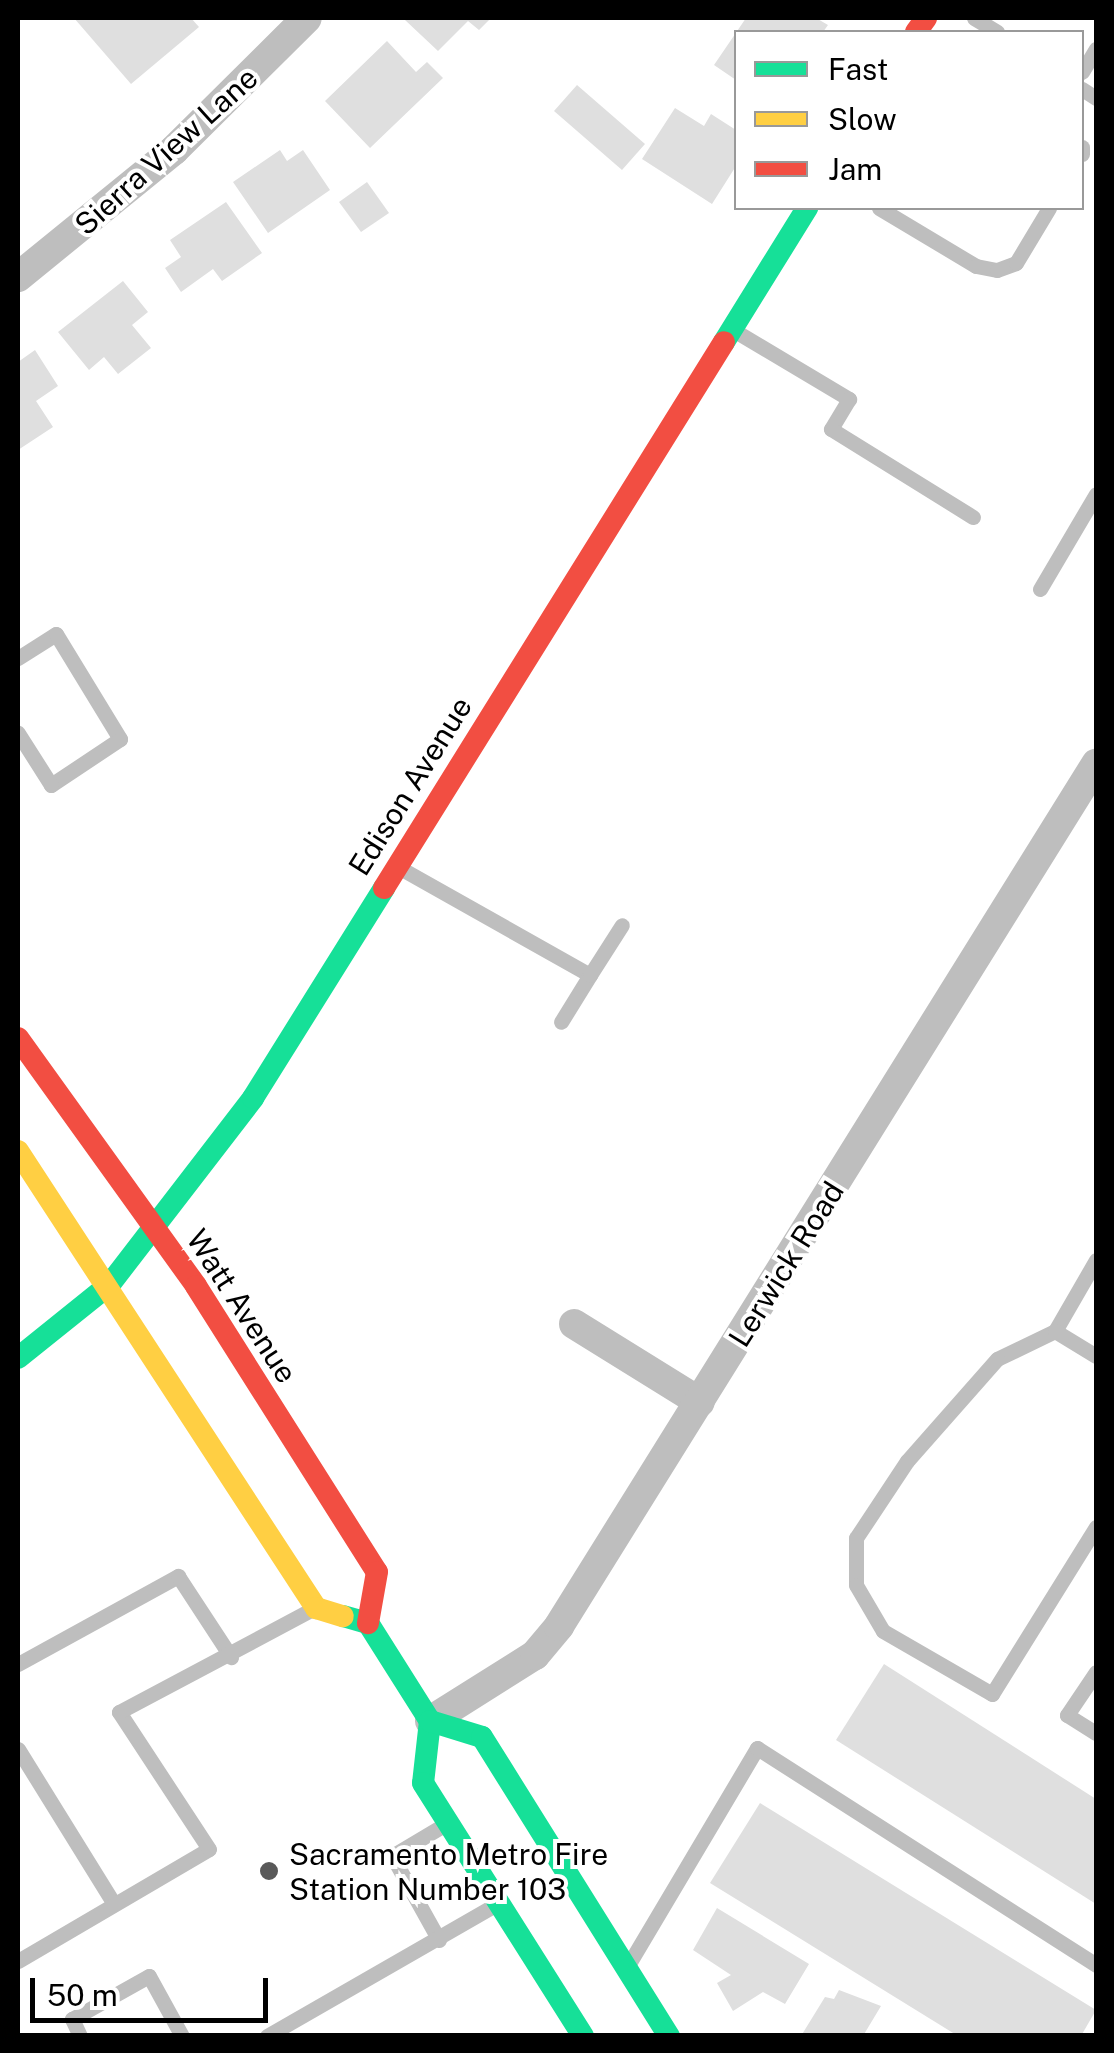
<!DOCTYPE html>
<html>
<head>
<meta charset="utf-8">
<style>
	body { margin:0 }
	#map { position:relative; width:1114px; height:2053px; overflow:hidden; background:#fff; font-family:"Public Sans",sans-serif }
	div>[style] { position:absolute }
	.building>* { inset:0; background:#dfdfdf }
	.lane>* { height:15px; margin:-7.5px; padding:0 7.5px; transform-origin:7.5px; border-radius:7.5px; background:#bebebe }
	.street>* { height:30px; margin:-15px; padding:0 15px; transform-origin:15px; border-radius:15px; background:#bebebe }
	.fast>* { height:22px; margin:-11px; padding:0 11px; transform-origin:11px; border-radius:11px; background:#16e098 }
	.slow>* { height:22px; margin:-11px; padding:0 11px; transform-origin:11px; border-radius:11px; background:#ffcf43 }
	.jam>* { height:22px; margin:-11px; padding:0 11px; transform-origin:11px; border-radius:11px; background:#f24e42 }
	.dots>* { width:28px; height:28px; translate:-50% -50%; box-sizing:border-box; border:5px solid #fff; border-radius:50% }
	span { translate:-50% -50%; white-space:nowrap; text-align:center; line-height:1.15; -webkit-text-stroke:8px #fff; paint-order:stroke }
	.street-label { font-size:30px; color:#000 }
	.poi-label { font-size:30px; color:#000 }
	.left { translate:0 -50%; text-align:left }
	.frame { position:absolute; inset:0; border:20px solid #000; pointer-events:none }
	.legend { position:absolute; left:734px; top:30px; width:350px; height:180px; box-sizing:border-box; background:#fff; border:2px solid #999; margin:0; padding:12px 18px; list-style:none; font-size:30px; color:#000 }
	.legend li { display:flex; align-items:center; gap:20px; height:50px }
	.legend b { width:50px; border:2px solid #999 }
	.scale { position:absolute; left:30px; top:1978px; width:238px; height:45px; box-sizing:border-box; border:5px solid #000; border-top:0; padding-left:12px; font-size:30px; line-height:35px; white-space:nowrap; color:#000; -webkit-text-stroke:8px #fff; paint-order:stroke }
</style>
</head>
<body>
<div id="map">
	<div class="building">
		<div style="clip-path:polygon(74px 18px,191px 18px,199px 27px,131px 84px)"></div>
		<div style="clip-path:polygon(491px 18px,479px 30px,468px 21px,438px 51px,405px 20px)"></div>
		<div style="clip-path:polygon(746px 18px,816px 18px,828px 25px,823px 32px,736px 32px,736px 80px,714px 65px)"></div>
		<div style="clip-path:polygon(387px 41px,416px 72px,427px 62px,443px 78px,370px 148px,325px 101px)"></div>
		<div style="clip-path:polygon(577px 85px,645px 144px,622px 170px,554px 111px)"></div>
		<div style="clip-path:polygon(675px 108px,704px 126px,711px 114px,736px 130px,736px 166px,712px 204px,642px 159px)"></div>
		<div style="clip-path:polygon(280px 150px,287px 161px,303px 150px,330px 190px,268px 233px,233px 182px)"></div>
		<div style="clip-path:polygon(367px 182px,389px 213px,361px 232px,339px 202px)"></div>
		<div style="clip-path:polygon(226px 202px,262px 253px,222px 281px,213px 269px,181px 292px,165px 268px,181px 257px,170px 240px)"></div>
		<div style="clip-path:polygon(123px 281px,148px 312px,132px 325px,151px 348px,118px 374px,104px 357px,89px 370px,58px 332px)"></div>
		<div style="clip-path:polygon(35px 350px,58px 386px,36px 401px,53px 427px,18px 450px,18px 362px)"></div>
		<div style="clip-path:polygon(884px 1664px,1096px 1799px,1096px 1904px,836px 1740px)"></div>
		<div style="clip-path:polygon(760px 1803px,1096px 2010px,1081px 2036px,958px 2036px,710px 1883px)"></div>
		<div style="clip-path:polygon(717px 1908px,809px 1964px,785px 2004px,763px 1992px,733px 2011px,717px 1983px,731px 1975px,693px 1950px)"></div>
		<div style="clip-path:polygon(839px 1990px,881px 2006px,863px 2036px,801px 2036px,825px 1997px,834px 1999px)"></div>
	</div>
	<div class="lane">
		<div style="left:974px;top:18px;width:27px;rotate:31deg"></div>
		<div style="left:1082px;top:72px;width:27px;rotate:-59deg"></div>
		<div style="left:1082px;top:89px;width:17px;rotate:33deg"></div>
		<div style="left:1082px;top:147px;width:7px;rotate:90deg"></div>
		<div style="left:879px;top:208px;width:113px;rotate:30.9deg"></div>
		<div style="left:976px;top:266px;width:21px;rotate:11deg"></div>
		<div style="left:997px;top:270px;width:20px;rotate:-20deg"></div>
		<div style="left:1016px;top:263px;width:64px;rotate:-59deg"></div>
		<div style="left:735px;top:331px;width:133px;rotate:30.8deg"></div>
		<div style="left:849px;top:399px;width:35px;rotate:121deg"></div>
		<div style="left:831px;top:429px;width:167px;rotate:31.8deg"></div>
		<div style="left:1040px;top:589px;width:110px;rotate:-59.5deg"></div>
		<div style="left:18px;top:658px;width:45px;rotate:-32.3deg"></div>
		<div style="left:56px;top:634px;width:123px;rotate:58.6deg"></div>
		<div style="left:120px;top:739px;width:83px;rotate:146.3deg"></div>
		<div style="left:51px;top:785px;width:62px;rotate:-122.4deg"></div>
		<div style="left:400px;top:868px;width:218px;rotate:29.4deg"></div>
		<div style="left:590px;top:975px;width:55px;rotate:121.7deg"></div>
		<div style="left:590px;top:975px;width:59px;rotate:-57.4deg"></div>
		<div style="left:1096px;top:1260px;width:82px;rotate:120deg"></div>
		<div style="left:1055px;top:1331px;width:64px;rotate:154.2deg"></div>
		<div style="left:997px;top:1359px;width:136px;rotate:131.4deg"></div>
		<div style="left:907px;top:1461px;width:92px;rotate:123.5deg"></div>
		<div style="left:856px;top:1538px;width:47px;rotate:90deg"></div>
		<div style="left:856px;top:1585px;width:53px;rotate:59.6deg"></div>
		<div style="left:883px;top:1631px;width:126px;rotate:30deg"></div>
		<div style="left:992px;top:1694px;width:197px;rotate:-58.1deg"></div>
		<div style="left:1055px;top:1331px;width:48px;rotate:31.4deg"></div>
		<div style="left:18px;top:1664px;width:183px;rotate:-28.8deg"></div>
		<div style="left:178px;top:1576px;width:97px;rotate:56.8deg"></div>
		<div style="left:1096px;top:1672px;width:52px;rotate:124deg"></div>
		<div style="left:1067px;top:1715px;width:34px;rotate:32deg"></div>
		<div style="left:18px;top:1749px;width:182px;rotate:58.2deg"></div>
		<div style="left:439px;top:1940px;width:96px;rotate:-119.2deg"></div>
		<div style="left:392px;top:1856px;width:61px;rotate:-30.8deg"></div>
		<div style="left:18px;top:1961px;width:221px;rotate:-30.4deg"></div>
		<div style="left:209px;top:1849px;width:164px;rotate:-123.3deg"></div>
		<div style="left:119px;top:1712px;width:220px;rotate:-28deg"></div>
		<div style="left:630px;top:1962px;width:249px;rotate:-59.3deg"></div>
		<div style="left:757px;top:1748px;width:403px;rotate:32.6deg"></div>
		<div style="left:80px;top:2036px;width:19px;rotate:-115deg"></div>
		<div style="left:72px;top:2019px;width:88px;rotate:-29.2deg"></div>
		<div style="left:149px;top:1976px;width:68px;rotate:61.2deg"></div>
		<div style="left:267px;top:2036px;width:263px;rotate:-29.9deg"></div>
	</div>
	<div class="street">
		<div style="left:18px;top:277px;width:201px;rotate:-39.1deg"></div>
		<div style="left:174px;top:150px;width:187px;rotate:-44.8deg"></div>
		<div style="left:574px;top:1324px;width:148px;rotate:31.8deg"></div>
		<div style="left:430px;top:1721px;width:124px;rotate:-32.2deg"></div>
		<div style="left:535px;top:1655px;width:38px;rotate:-50deg"></div>
		<div style="left:559px;top:1626px;width:1016px;rotate:-58.08deg"></div>
	</div>
	<div class="fast">
		<div style="left:724px;top:342px;width:158px;rotate:-58.2deg"></div>
		<div style="left:18px;top:1358px;width:118px;rotate:-38.8deg"></div>
		<div style="left:110px;top:1284px;width:235px;rotate:-52.4deg"></div>
		<div style="left:253px;top:1098px;width:248px;rotate:-58deg"></div>
		<div style="left:343px;top:1616px;width:26px;rotate:16deg"></div>
		<div style="left:368px;top:1623px;width:116px;rotate:57.7deg"></div>
		<div style="left:430px;top:1721px;width:62px;rotate:96.4deg"></div>
		<div style="left:423px;top:1783px;width:299px;rotate:57.7deg"></div>
		<div style="left:430px;top:1721px;width:54px;rotate:17.1deg"></div>
		<div style="left:482px;top:1737px;width:353px;rotate:58deg"></div>
	</div>
	<div class="slow">
		<div style="left:18px;top:1151px;width:546px;rotate:56.89deg"></div>
		<div style="left:316px;top:1608px;width:28px;rotate:17deg"></div>
	</div>
	<div class="jam">
		<div style="left:916px;top:32px;width:17px;rotate:-54deg"></div>
		<div style="left:384px;top:888px;width:643px;rotate:-58.09deg"></div>
		<div style="left:18px;top:1038px;width:305px;rotate:54.3deg"></div>
		<div style="left:196px;top:1286px;width:338px;rotate:57.7deg"></div>
		<div style="left:377px;top:1572px;width:52px;rotate:100deg"></div>
	</div>
	<div class="dots">
		<div style="left:269px;top:1871px;background:#595959"></div>
	</div>
	<div class="street-label">
		<span style="left:166px;top:151px;rotate:-42deg">Sierra View Lane</span>
		<span style="left:410px;top:786px;rotate:-58deg">Edison Avenue</span>
		<span style="left:786px;top:1264px;rotate:-58deg">Lerwick Road</span>
		<span style="left:242px;top:1306px;rotate:57deg">Watt Avenue</span>
	</div>
	<div class="poi-label">
		<span class="left" style="left:289px;top:1871px">Sacramento Metro Fire<br>Station Number 103</span>
	</div>
	<div class="frame"></div>
	<ul class="legend">
	<li><b style="height:12px;background:#16e098"></b>Fast</li>
	<li><b style="height:12px;background:#ffcf43"></b>Slow</li>
	<li><b style="height:12px;background:#f24e42"></b>Jam</li>
	</ul>
	<div class="scale">50 m</div>
</div>
</body>
</html>
